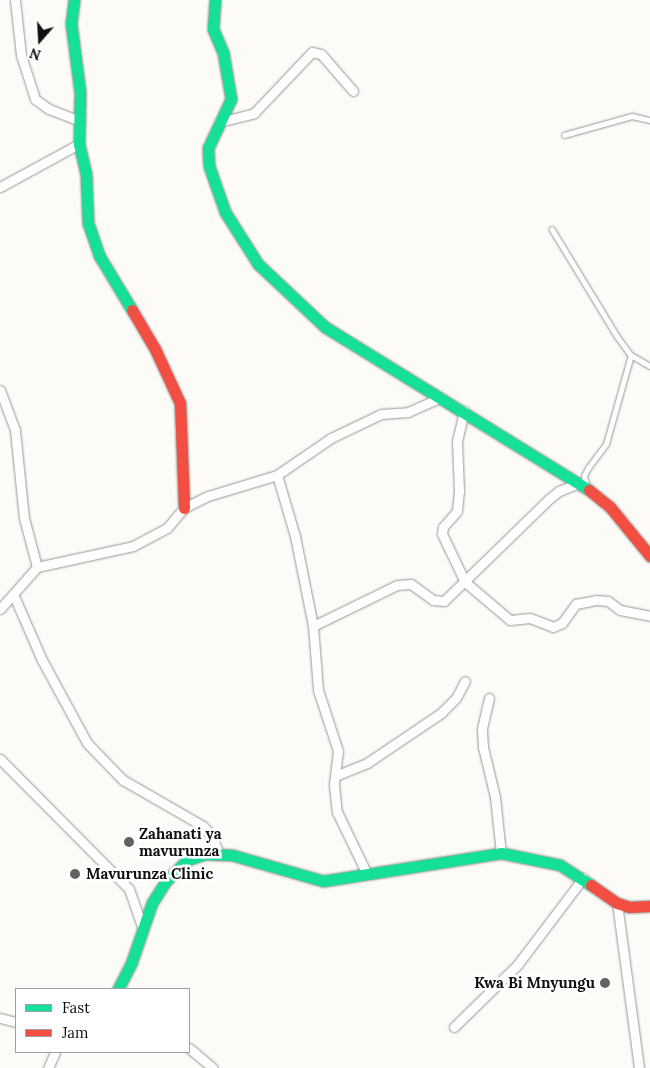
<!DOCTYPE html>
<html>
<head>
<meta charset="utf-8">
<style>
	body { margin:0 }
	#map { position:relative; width:650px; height:1068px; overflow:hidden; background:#fcfbf7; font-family:Lora,serif }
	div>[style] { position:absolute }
	.roads { filter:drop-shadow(0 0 1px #969694) drop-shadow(0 0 1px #969694) }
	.lane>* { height:4.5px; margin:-2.25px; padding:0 2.25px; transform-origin:2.25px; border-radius:2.25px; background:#fffefe }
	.street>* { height:9px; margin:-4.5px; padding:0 4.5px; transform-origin:4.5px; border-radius:4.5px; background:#fffefe }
	.fast>* { height:11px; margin:-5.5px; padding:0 5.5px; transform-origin:5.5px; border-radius:5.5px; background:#16e098 }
	.jam>* { height:11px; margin:-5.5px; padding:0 5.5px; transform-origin:5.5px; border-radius:5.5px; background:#f24e42 }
	.dots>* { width:14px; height:14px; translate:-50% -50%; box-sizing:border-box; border:2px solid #fff; border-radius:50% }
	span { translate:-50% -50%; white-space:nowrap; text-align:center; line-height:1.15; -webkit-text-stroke:5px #fff; paint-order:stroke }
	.poi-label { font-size:15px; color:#101010; font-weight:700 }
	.left { translate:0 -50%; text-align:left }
	.right { translate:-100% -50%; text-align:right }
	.legend { position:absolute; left:15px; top:988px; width:175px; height:65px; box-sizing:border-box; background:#fff; border:1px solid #9f9f9f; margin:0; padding:6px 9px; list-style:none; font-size:15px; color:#101010 }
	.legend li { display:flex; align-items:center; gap:10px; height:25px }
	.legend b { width:25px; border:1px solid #9f9f9f }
	.north { position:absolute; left:15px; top:15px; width:50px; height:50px; -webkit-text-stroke:4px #fff; paint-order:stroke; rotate:199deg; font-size:14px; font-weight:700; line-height:20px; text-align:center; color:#101010 }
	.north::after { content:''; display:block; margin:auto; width:18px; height:22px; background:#101010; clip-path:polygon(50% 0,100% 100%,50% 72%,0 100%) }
</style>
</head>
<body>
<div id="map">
	<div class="roads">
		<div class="lane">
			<div style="left:564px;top:135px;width:71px;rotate:-15.6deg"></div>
			<div style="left:632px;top:116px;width:18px;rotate:13deg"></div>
			<div style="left:552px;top:229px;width:125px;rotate:58.7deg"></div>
			<div style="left:617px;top:336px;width:24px;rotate:54deg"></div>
			<div style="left:631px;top:355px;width:22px;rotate:30deg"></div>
			<div style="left:586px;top:484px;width:8px;rotate:-104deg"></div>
			<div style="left:584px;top:476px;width:9px;rotate:-63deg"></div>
			<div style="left:588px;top:468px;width:30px;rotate:-53deg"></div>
			<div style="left:606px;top:444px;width:92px;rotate:-74.3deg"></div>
		</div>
		<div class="street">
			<div style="left:15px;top:0;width:55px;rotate:83.8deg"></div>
			<div style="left:21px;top:55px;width:46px;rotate:72.3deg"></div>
			<div style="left:35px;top:99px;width:17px;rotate:36deg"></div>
			<div style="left:49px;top:109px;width:33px;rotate:21deg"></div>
			<div style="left:219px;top:122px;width:36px;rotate:-14deg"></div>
			<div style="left:254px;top:113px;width:84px;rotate:-46.4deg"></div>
			<div style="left:312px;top:52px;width:9px;rotate:13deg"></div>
			<div style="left:321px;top:54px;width:49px;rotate:49.1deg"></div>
			<div style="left:0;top:187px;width:90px;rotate:-28.6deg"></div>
			<div style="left:0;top:390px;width:43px;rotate:69.4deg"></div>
			<div style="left:15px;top:430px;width:88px;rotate:84.2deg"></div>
			<div style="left:24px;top:518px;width:51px;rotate:75.1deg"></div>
			<div style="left:464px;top:411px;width:31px;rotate:103deg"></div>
			<div style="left:457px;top:441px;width:50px;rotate:87.7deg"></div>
			<div style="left:459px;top:491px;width:20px;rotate:96deg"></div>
			<div style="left:457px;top:511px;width:21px;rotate:131deg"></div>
			<div style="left:443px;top:527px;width:7px;rotate:98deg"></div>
			<div style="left:442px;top:534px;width:53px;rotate:64.4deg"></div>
			<div style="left:465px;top:582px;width:59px;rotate:40.2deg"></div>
			<div style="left:510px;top:620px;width:20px;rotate:-6deg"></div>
			<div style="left:530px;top:618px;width:25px;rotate:21deg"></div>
			<div style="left:553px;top:627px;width:10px;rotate:-24deg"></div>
			<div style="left:562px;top:623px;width:24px;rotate:-54deg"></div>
			<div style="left:576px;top:604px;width:20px;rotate:-11deg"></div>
			<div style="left:596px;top:600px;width:12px;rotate:5deg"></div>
			<div style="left:608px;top:601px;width:15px;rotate:37deg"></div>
			<div style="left:620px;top:610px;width:31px;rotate:11deg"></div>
			<div style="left:277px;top:475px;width:64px;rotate:73.6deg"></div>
			<div style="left:295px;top:536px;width:92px;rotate:78.7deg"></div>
			<div style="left:313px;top:626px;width:64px;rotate:85.5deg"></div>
			<div style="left:318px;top:690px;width:64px;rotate:71.8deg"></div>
			<div style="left:338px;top:751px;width:34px;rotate:97deg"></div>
			<div style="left:334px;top:785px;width:27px;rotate:84deg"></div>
			<div style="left:337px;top:812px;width:67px;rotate:64.2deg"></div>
			<div style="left:14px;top:596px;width:70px;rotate:66.4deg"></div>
			<div style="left:42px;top:660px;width:94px;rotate:61.5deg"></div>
			<div style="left:87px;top:743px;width:52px;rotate:45.8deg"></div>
			<div style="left:123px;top:780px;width:92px;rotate:29.9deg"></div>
			<div style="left:203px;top:826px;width:13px;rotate:48deg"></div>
			<div style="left:212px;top:836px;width:17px;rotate:69deg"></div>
			<div style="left:0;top:609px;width:56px;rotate:-48.6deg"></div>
			<div style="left:37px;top:567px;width:98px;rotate:-12.3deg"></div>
			<div style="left:133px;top:546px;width:38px;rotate:-28deg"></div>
			<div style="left:167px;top:528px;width:26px;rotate:-50deg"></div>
			<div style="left:184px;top:508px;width:27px;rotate:-27deg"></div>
			<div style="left:208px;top:496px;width:72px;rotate:-16.9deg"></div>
			<div style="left:277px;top:475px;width:65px;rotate:-34.4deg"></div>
			<div style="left:331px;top:438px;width:55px;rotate:-25.6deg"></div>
			<div style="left:381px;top:414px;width:27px;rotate:-4deg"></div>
			<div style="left:408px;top:412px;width:36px;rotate:-24deg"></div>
			<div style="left:313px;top:626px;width:93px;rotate:-26deg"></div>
			<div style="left:397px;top:585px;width:14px;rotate:-4deg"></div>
			<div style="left:411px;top:584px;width:27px;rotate:36deg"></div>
			<div style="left:433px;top:600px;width:11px;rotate:5deg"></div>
			<div style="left:444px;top:601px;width:146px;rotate:-44.2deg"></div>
			<div style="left:549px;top:499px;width:13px;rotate:-39deg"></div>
			<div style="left:559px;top:491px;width:22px;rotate:-22deg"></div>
			<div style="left:489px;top:698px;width:32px;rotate:103deg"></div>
			<div style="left:482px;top:729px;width:18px;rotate:87deg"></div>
			<div style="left:483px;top:747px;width:51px;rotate:76.5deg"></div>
			<div style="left:495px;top:797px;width:56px;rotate:83.9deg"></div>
			<div style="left:0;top:759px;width:183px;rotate:45.2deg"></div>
			<div style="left:129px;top:889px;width:42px;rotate:70.7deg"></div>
			<div style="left:335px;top:776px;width:35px;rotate:-22deg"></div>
			<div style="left:367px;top:763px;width:89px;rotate:-34deg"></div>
			<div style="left:441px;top:713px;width:21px;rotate:-45deg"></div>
			<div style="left:456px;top:698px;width:19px;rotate:-62deg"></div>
			<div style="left:617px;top:903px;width:166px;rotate:82.4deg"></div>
			<div style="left:0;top:1018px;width:16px;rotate:14deg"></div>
			<div style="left:454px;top:1027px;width:90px;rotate:-44.5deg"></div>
			<div style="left:518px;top:964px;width:108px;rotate:-52.9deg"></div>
			<div style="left:189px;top:1048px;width:31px;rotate:40deg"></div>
			<div style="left:48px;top:1068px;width:17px;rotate:-66deg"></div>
		</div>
		<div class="fast">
			<div style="left:74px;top:0;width:23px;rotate:97deg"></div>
			<div style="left:71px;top:23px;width:70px;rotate:82.6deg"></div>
			<div style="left:80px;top:92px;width:52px;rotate:91.1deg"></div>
			<div style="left:79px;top:144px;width:31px;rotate:77deg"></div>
			<div style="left:86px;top:174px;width:49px;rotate:87.7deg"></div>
			<div style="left:88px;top:223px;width:36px;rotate:71deg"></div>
			<div style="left:100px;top:257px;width:62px;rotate:58.9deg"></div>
			<div style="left:215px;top:0;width:29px;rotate:94deg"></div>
			<div style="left:213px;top:29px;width:25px;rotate:67deg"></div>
			<div style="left:223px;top:52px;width:48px;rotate:80.3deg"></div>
			<div style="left:231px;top:99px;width:54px;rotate:115.1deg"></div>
			<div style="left:208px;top:148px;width:18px;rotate:87deg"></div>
			<div style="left:209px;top:166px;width:49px;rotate:70.8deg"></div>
			<div style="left:225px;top:212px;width:62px;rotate:57.6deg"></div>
			<div style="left:258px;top:264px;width:92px;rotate:43.2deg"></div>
			<div style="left:325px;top:327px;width:310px;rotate:31.7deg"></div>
			<div style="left:118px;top:989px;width:31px;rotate:-63deg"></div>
			<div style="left:132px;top:961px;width:61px;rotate:-71deg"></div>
			<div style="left:152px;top:903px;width:25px;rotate:-58deg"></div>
			<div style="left:165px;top:882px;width:31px;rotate:-45deg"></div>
			<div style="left:187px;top:860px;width:19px;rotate:-18deg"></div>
			<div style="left:205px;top:854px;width:27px;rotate:2deg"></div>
			<div style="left:232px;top:855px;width:95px;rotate:15.9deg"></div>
			<div style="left:323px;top:881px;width:180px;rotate:-8.9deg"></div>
			<div style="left:501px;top:853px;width:60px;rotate:11.5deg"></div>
			<div style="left:560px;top:865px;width:37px;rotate:33deg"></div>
		</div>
		<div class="jam">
			<div style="left:132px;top:310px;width:45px;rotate:59.5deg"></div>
			<div style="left:155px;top:349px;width:60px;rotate:65.2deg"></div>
			<div style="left:180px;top:403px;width:105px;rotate:87.8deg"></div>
			<div style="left:589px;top:490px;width:27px;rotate:39deg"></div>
			<div style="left:610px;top:507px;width:63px;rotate:50.8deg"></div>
			<div style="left:591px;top:885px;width:32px;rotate:35deg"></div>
			<div style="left:617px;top:903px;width:13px;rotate:18deg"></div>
			<div style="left:629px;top:907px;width:21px;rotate:-3deg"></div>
		</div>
	</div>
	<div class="dots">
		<div style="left:129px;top:842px;background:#636261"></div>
		<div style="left:75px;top:874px;background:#636261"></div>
		<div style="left:605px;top:983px;background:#636261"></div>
	</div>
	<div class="poi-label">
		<span class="left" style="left:139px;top:842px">Zahanati ya<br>mavurunza</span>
		<span class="left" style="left:86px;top:874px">Mavurunza Clinic</span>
		<span class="right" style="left:595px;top:983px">Kwa Bi Mnyungu</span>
	</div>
	<ul class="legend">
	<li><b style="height:6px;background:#16e098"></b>Fast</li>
	<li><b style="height:6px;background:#f24e42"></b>Jam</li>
	</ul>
	<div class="north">N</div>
</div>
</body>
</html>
